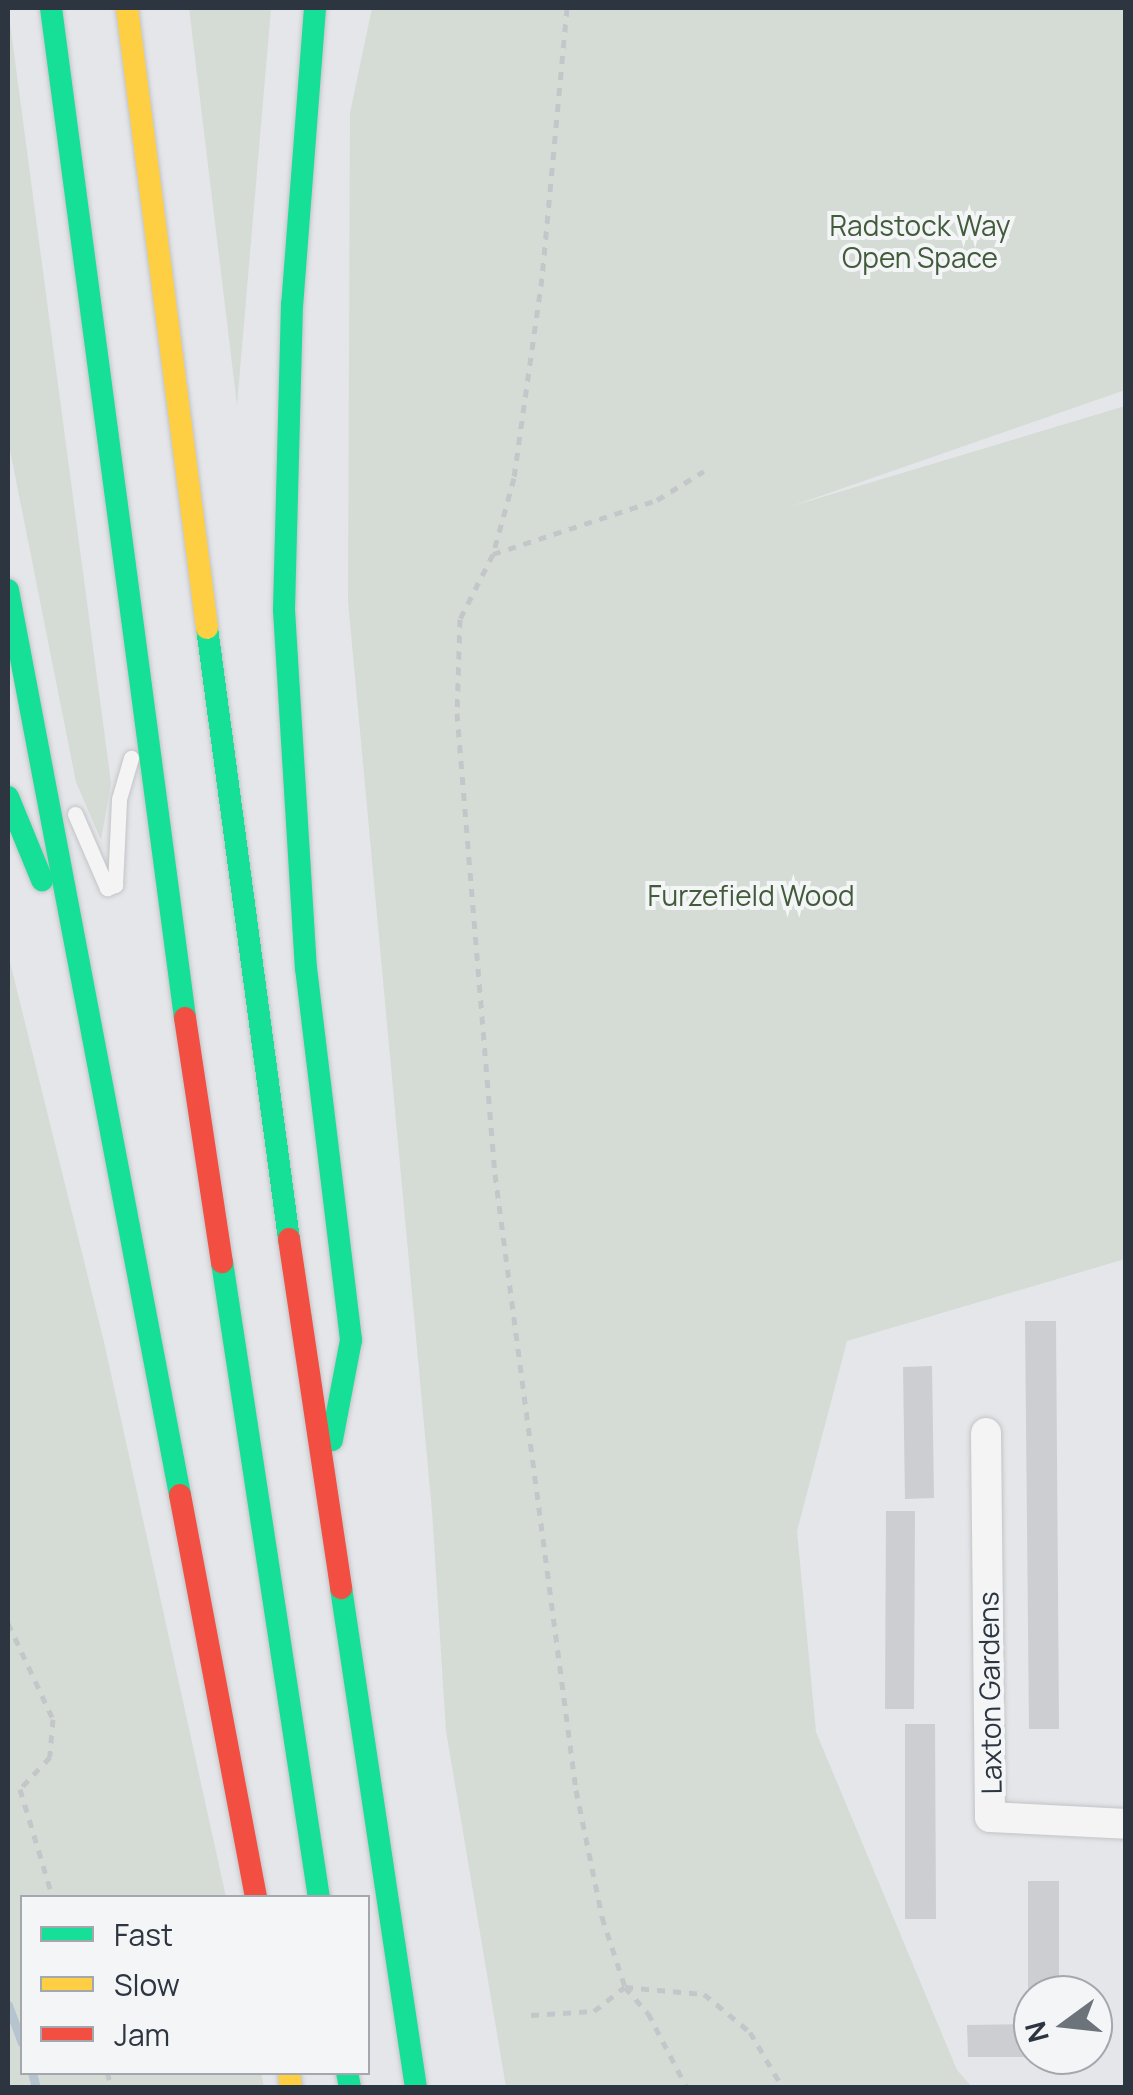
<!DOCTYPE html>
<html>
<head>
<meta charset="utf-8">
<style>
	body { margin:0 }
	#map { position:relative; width:1133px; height:2095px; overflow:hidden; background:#e4e6e9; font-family:Manrope,sans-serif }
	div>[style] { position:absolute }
	.green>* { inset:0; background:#d5dcd5 }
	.stream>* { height:9px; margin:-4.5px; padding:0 4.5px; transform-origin:4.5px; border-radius:4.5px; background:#b6c4d0 }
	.building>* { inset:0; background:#cdced1 }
	.path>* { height:5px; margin-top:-2.5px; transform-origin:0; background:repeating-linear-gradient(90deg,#c4c7c9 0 8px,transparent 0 16px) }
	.roads { filter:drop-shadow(0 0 2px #c3c4c7) drop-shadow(0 0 2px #c3c4c7) }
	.lane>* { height:15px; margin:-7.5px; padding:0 7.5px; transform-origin:7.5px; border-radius:7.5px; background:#f4f4f5 }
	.street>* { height:30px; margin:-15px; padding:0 15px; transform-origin:15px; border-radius:15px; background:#f4f4f5 }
	.fast>* { height:22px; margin:-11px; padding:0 11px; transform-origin:11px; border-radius:11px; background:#16e098 }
	.slow>* { height:22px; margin:-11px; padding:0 11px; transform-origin:11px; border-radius:11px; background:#ffcf43 }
	.jam>* { height:22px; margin:-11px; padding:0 11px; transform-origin:11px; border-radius:11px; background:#f24e42 }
	span { translate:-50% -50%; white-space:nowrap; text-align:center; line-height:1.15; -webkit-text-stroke:8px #f3f5f7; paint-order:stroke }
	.park-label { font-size:28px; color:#425b3b }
	.street-label { font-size:28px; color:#2d3540 }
	.frame { position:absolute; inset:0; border:10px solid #2d3540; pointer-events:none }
	.legend { position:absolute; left:20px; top:1895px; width:350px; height:180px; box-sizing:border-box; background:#f3f5f7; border:2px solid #a4a8ae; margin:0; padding:12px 18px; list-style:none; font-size:30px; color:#2d3540 }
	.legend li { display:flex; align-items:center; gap:20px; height:50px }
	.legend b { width:50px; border:2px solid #a4a8ae }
	.north { position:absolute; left:1013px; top:1975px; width:100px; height:100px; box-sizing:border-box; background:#f3f5f7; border:2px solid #a4a8ae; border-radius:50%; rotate:255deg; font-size:28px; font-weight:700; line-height:40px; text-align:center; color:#2d3540 }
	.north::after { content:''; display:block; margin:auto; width:35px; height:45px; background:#6d737b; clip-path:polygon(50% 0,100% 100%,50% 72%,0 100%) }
</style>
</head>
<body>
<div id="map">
	<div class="green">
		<div style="clip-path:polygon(8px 8px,111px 783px,101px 840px,76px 782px,8px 440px)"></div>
		<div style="clip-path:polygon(189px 8px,271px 8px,237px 405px)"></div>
		<div style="clip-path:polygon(372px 8px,1125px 8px,1125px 390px,789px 507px,1125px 406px,1125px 1259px,847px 1341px,797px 1531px,816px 1732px,957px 2070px,972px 2087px,506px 2087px,446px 1731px,432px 1511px,348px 601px,350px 113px)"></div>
		<div style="clip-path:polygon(8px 954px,104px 1342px,226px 1897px,22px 1898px,22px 2072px,261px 2073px,264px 2087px,8px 2087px)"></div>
	</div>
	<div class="stream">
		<div style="left:8px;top:2005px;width:40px;rotate:69.8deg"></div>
		<div style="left:32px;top:2072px;width:16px;rotate:76deg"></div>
	</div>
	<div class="building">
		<div style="clip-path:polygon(1025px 1321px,1056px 1321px,1059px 1729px,1029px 1729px)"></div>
		<div style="clip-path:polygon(932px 1366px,934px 1498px,905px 1499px,903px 1367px)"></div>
		<div style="clip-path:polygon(886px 1511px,915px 1511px,914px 1709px,885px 1709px)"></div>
		<div style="clip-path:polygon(905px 1724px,935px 1724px,936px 1919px,905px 1919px)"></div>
		<div style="clip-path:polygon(1028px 1881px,1059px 1881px,1059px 1995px,1028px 1995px)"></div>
		<div style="clip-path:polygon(1029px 2024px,1029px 2057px,968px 2057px,967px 2025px)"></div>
	</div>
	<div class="path">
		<div style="left:567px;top:8px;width:271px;rotate:95.3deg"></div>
		<div style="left:542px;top:278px;width:202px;rotate:98deg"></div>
		<div style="left:514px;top:478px;width:79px;rotate:105.4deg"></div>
		<div style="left:493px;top:554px;width:73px;rotate:116.9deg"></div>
		<div style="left:460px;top:619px;width:94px;rotate:91.8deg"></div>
		<div style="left:457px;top:713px;width:463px;rotate:85.3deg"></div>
		<div style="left:495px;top:1174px;width:621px;rotate:82.51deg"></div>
		<div style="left:576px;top:1790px;width:130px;rotate:78.4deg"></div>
		<div style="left:602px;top:1917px;width:74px;rotate:71.8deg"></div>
		<div style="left:625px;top:1987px;width:35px;rotate:49deg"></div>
		<div style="left:648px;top:2013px;width:85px;rotate:62.5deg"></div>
		<div style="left:493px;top:554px;width:173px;rotate:-18.2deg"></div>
		<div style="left:657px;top:500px;width:55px;rotate:-31.7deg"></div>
		<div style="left:8px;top:1623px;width:106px;rotate:64.9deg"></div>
		<div style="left:53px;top:1719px;width:38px;rotate:95deg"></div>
		<div style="left:50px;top:1757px;width:44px;rotate:133.2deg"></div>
		<div style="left:20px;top:1789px;width:114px;rotate:73.2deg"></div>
		<div style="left:531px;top:2015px;width:63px;rotate:-3.6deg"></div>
		<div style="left:594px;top:2011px;width:39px;rotate:-38deg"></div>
		<div style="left:625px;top:1987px;width:79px;rotate:5.1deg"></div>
		<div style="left:704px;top:1994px;width:60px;rotate:39.6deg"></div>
		<div style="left:750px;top:2032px;width:65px;rotate:59.5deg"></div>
		<div style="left:107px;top:2072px;width:17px;rotate:73deg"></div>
	</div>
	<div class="roads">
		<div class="lane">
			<div style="left:75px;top:814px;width:81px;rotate:66.6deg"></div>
			<div style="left:107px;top:888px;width:9px;rotate:-21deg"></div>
			<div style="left:115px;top:885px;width:86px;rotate:-87.3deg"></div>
			<div style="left:119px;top:799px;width:43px;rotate:-73.7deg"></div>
		</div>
		<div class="street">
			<div style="left:986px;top:1433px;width:384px;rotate:89.4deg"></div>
			<div style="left:990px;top:1817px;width:136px;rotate:2.9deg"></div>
		</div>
		<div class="fast">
			<div style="left:51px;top:8px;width:1019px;rotate:82.44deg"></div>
			<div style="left:315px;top:8px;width:297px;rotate:94.4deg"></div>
			<div style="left:292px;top:304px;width:306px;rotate:91.5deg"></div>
			<div style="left:284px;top:610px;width:359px;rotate:86.5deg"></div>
			<div style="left:306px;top:968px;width:375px;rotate:83.1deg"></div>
			<div style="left:351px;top:1340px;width:102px;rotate:100.8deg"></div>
			<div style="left:8px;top:590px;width:921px;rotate:79.24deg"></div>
			<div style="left:207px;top:628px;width:616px;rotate:82.36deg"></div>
			<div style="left:8px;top:797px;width:90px;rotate:67.7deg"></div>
			<div style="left:222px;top:1262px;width:643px;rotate:81.33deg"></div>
			<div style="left:341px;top:1588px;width:506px;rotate:81.47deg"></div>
			<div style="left:347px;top:2072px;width:16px;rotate:79deg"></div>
		</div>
		<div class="slow">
			<div style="left:127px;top:8px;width:625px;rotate:82.65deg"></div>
			<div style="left:289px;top:2072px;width:16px;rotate:83deg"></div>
		</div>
		<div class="jam">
			<div style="left:185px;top:1018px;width:247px;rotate:81.4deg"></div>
			<div style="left:289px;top:1239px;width:353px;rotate:81.5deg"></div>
			<div style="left:180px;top:1495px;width:410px;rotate:79.3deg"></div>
		</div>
	</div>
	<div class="park-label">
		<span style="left:920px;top:241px">Radstock Way<br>Open Space</span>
		<span style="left:751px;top:895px">Furzefield Wood</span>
	</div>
	<div class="street-label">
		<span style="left:989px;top:1693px;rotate:-91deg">Laxton Gardens</span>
	</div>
	<div class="frame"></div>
	<ul class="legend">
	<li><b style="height:12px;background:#16e098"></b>Fast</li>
	<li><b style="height:12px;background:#ffcf43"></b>Slow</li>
	<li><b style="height:12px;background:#f24e42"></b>Jam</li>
	</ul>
	<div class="north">N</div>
</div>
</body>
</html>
